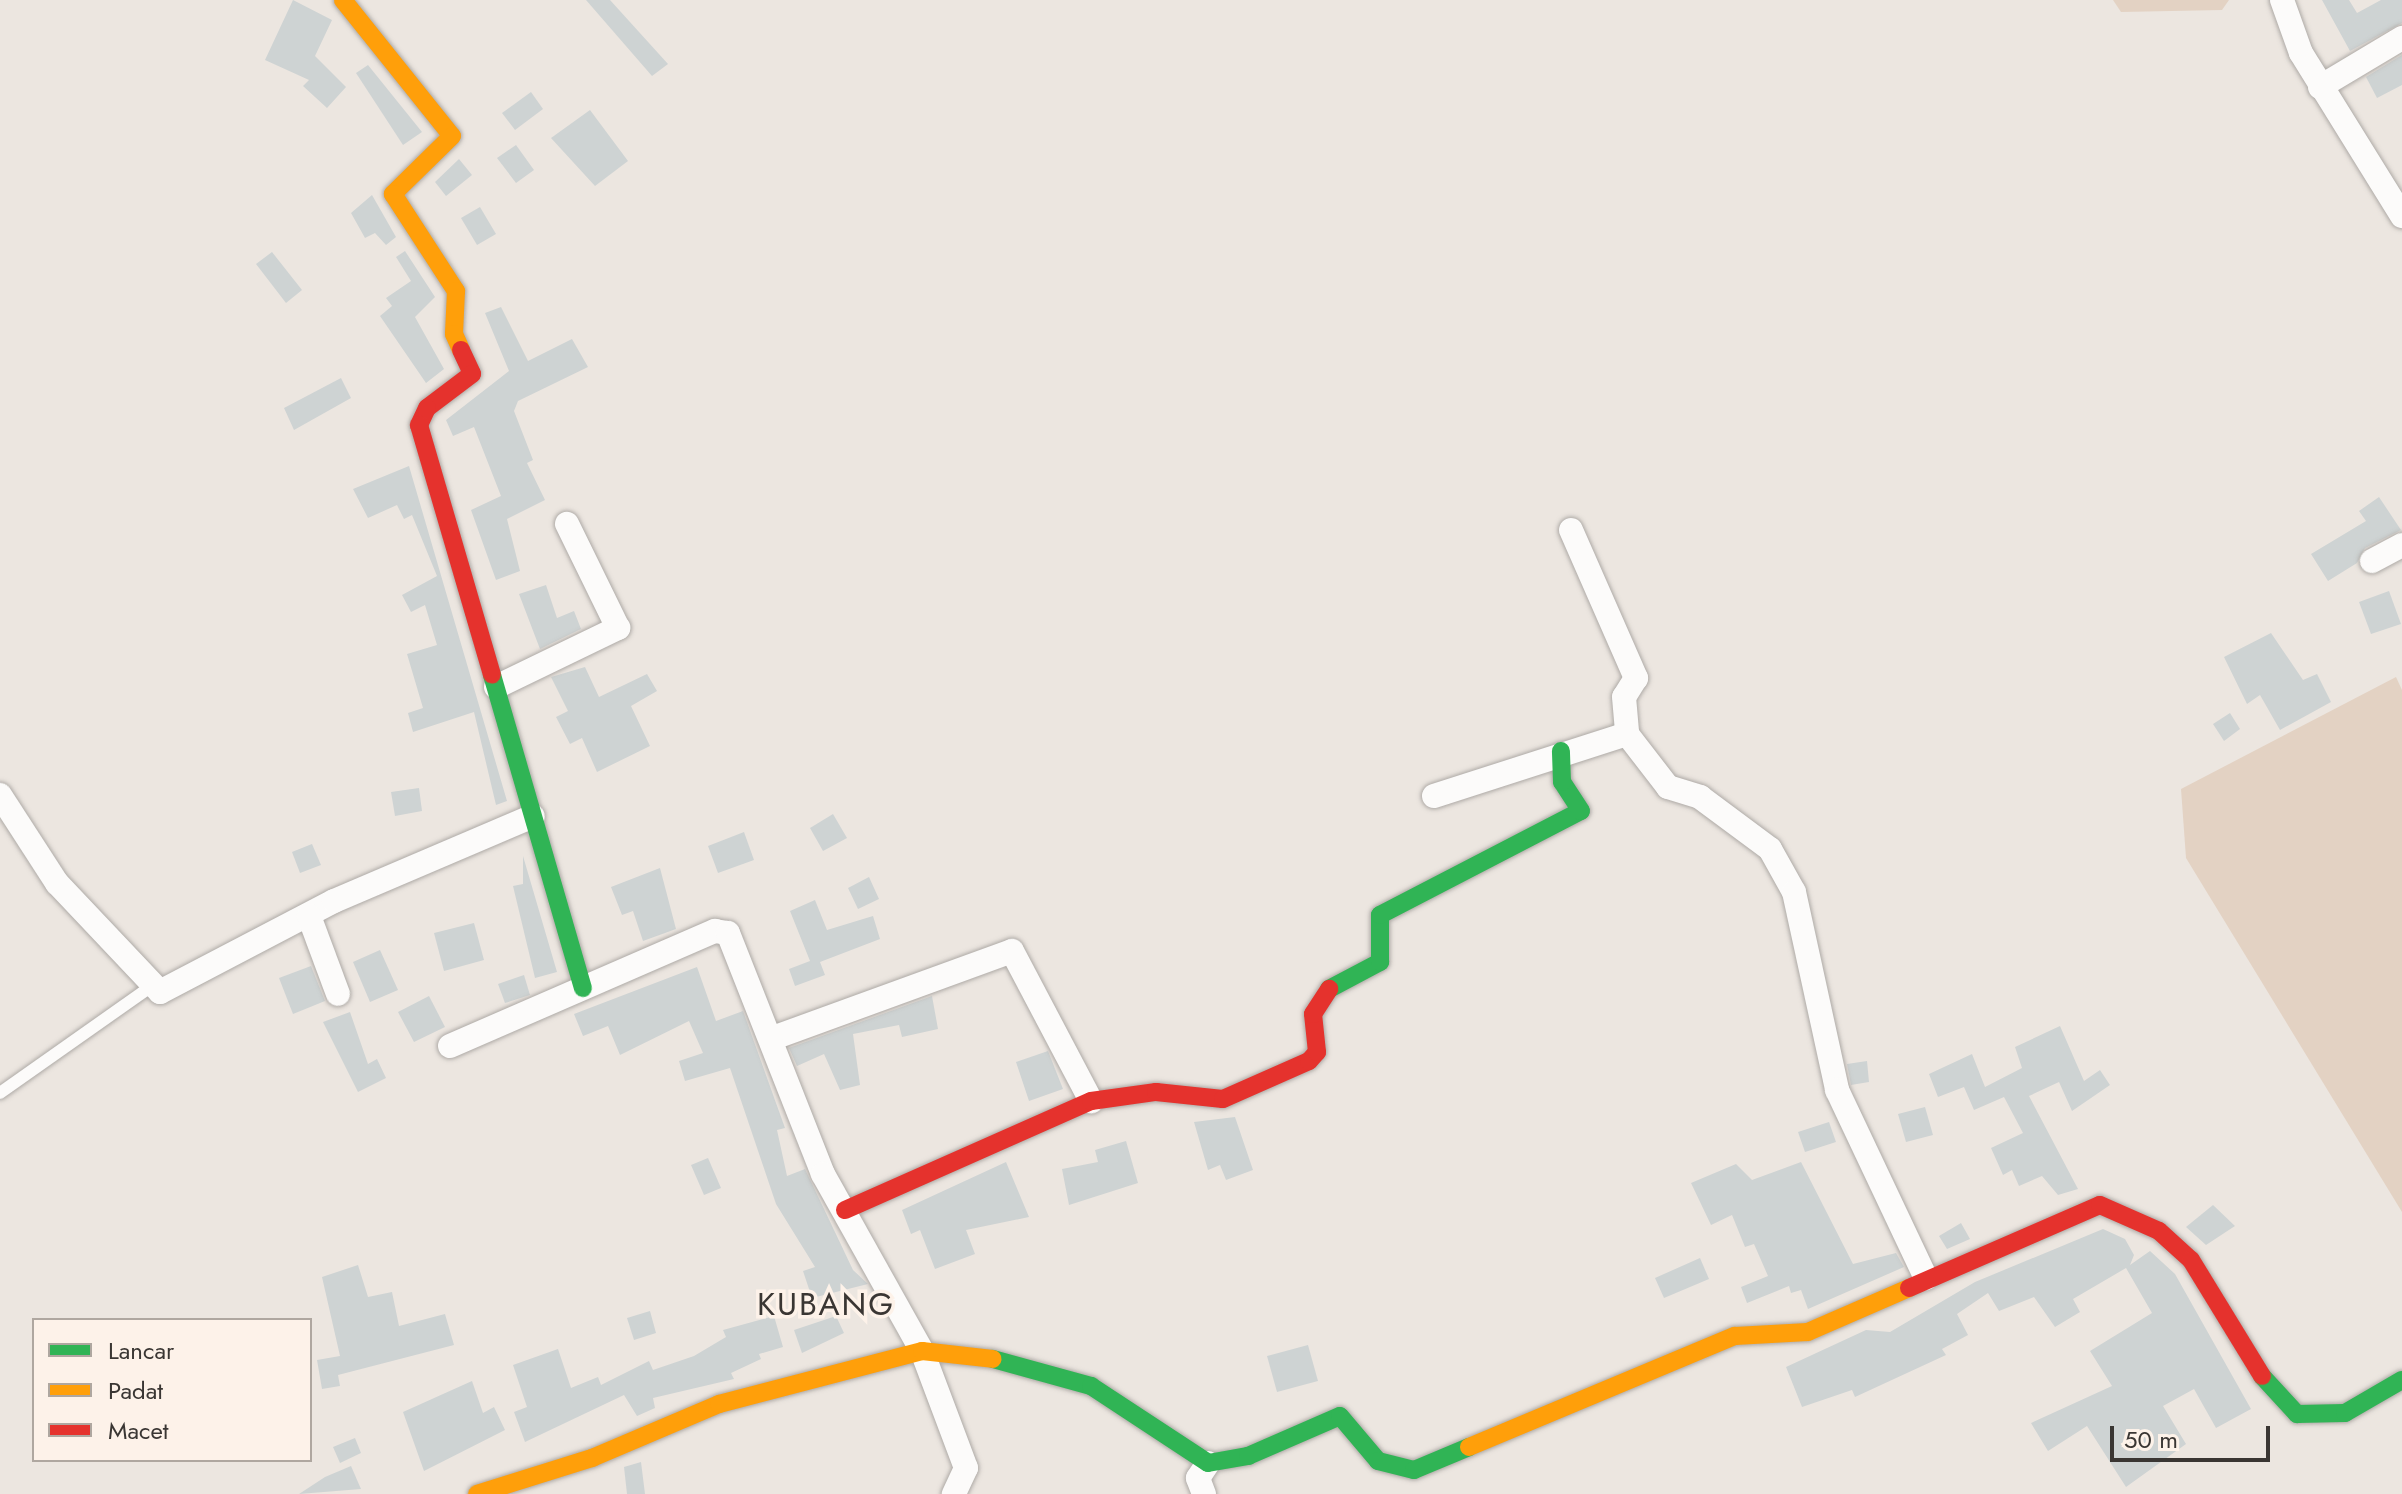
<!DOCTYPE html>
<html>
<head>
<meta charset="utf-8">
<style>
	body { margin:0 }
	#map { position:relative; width:2402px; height:1494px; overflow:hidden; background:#ece6e0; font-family:Jost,sans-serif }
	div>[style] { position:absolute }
	.green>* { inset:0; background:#e3d2c3 }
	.building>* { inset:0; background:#ced3d3 }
	.roads { filter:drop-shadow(0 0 2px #aeaaa6) drop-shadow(0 0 2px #aeaaa6) }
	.lane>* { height:12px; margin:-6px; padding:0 6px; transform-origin:6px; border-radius:6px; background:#fcfbfa }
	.street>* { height:24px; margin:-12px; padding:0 12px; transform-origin:12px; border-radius:12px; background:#fcfbfa }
	.fast>* { height:18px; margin:-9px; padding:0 9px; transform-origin:9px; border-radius:9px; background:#30b455 }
	.slow>* { height:18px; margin:-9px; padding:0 9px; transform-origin:9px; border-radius:9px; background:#ff9f0a }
	.jam>* { height:18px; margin:-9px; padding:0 9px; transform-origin:9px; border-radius:9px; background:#e5322d }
	span { translate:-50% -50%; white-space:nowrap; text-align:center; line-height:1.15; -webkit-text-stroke:7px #fdf2e9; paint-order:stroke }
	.quarter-label { font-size:32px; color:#3a3633; letter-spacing:2px }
	.legend { position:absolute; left:32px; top:1318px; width:280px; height:144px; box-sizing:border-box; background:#fdf2e9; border:2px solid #afa7a0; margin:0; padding:10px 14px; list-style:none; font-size:24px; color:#3a3633 }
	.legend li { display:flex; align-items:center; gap:16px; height:40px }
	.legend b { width:40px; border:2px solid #afa7a0 }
	.scale { position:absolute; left:2110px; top:1426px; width:160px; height:36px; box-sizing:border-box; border:4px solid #3a3633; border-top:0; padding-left:10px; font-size:24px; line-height:28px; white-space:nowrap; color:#3a3633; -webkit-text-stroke:6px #fdf2e9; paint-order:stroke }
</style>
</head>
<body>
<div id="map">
	<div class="green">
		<div style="clip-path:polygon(2113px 0,2229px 0,2222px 10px,2121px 12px)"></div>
		<div style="clip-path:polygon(2396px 677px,2402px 690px,2402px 1212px,2186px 858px,2181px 789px)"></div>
	</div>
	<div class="building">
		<div style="clip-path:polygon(293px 0,332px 20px,315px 56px,346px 87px,327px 108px,303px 86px,309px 80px,265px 60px)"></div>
		<div style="clip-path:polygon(586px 0,610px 0,668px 64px,652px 76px)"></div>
		<div style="clip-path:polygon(2322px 0,2349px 0,2357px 13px,2381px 0,2402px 0,2402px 23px,2350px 51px)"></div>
		<div style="clip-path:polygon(2402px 55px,2402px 85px,2377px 98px,2366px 77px)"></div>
		<div style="clip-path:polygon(368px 65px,422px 132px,403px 145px,356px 73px)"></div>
		<div style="clip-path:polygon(531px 92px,543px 109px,515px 130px,502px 113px)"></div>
		<div style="clip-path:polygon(590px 110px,628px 161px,595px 186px,551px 138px)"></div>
		<div style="clip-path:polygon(516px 145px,534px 170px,516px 183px,497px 158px)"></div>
		<div style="clip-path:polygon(459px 159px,472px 175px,446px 196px,435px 182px)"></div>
		<div style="clip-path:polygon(372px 195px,396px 237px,386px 245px,375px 233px,365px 238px,351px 213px)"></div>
		<div style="clip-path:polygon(480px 207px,496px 234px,477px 245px,461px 218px)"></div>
		<div style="clip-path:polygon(405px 251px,435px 297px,415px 317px,444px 369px,426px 383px,380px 316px,392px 306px,386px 298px,411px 281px,396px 257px)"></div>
		<div style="clip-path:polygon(272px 252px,302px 290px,286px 303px,256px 264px)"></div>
		<div style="clip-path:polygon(501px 307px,528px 361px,572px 339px,588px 367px,518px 401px,514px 411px,533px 460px,527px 463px,545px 500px,507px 519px,520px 571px,496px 580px,471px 510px,501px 496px,474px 427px,453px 436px,446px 420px,509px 371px,485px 313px)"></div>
		<div style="clip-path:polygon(341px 378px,351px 398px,294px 430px,284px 408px)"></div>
		<div style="clip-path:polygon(409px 466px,507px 801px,496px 805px,474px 712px,413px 732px,408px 713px,423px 708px,407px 654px,437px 645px,425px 605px,411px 612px,402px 595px,437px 576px,412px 515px,404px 519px,397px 505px,368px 518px,353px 489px)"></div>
		<div style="clip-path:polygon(2379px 497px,2401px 530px,2365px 548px,2357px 563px,2328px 581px,2311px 554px,2366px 521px,2359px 511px)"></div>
		<div style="clip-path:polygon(546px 585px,557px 618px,574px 611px,581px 629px,540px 649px,519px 594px)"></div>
		<div style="clip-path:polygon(2389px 591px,2401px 624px,2371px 634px,2359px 602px)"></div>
		<div style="clip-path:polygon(2271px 633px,2303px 680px,2317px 674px,2331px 702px,2280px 730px,2260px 695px,2247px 704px,2224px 657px)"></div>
		<div style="clip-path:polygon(585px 667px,599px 697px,647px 674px,657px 691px,631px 706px,650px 746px,597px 772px,582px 738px,570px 744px,556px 717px,568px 711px,551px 677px)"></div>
		<div style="clip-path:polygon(2230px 713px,2240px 729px,2224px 741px,2213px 724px)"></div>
		<div style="clip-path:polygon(419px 788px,422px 811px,395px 816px,391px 792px)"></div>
		<div style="clip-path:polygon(833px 814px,847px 838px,823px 851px,810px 828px)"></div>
		<div style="clip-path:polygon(744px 832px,754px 860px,718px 873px,708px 846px)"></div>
		<div style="clip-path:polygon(312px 844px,321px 865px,300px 873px,292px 852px)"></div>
		<div style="clip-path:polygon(523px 856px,557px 972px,535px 978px,513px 886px,523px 884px)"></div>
		<div style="clip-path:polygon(660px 868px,676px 929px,643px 941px,633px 911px,622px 915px,611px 887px)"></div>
		<div style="clip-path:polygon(869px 877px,879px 899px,858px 909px,848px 888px)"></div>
		<div style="clip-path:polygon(815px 900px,827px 930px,873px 916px,880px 939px,820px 962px,825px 975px,795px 986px,789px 969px,810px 961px,790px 911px)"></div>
		<div style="clip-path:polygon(474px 923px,484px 960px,444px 971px,434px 933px)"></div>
		<div style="clip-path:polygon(380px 950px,398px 990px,370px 1002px,353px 962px)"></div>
		<div style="clip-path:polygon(311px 966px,325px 1001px,293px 1014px,279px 978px)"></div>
		<div style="clip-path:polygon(697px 967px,716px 1021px,743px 1011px,785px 1128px,777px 1130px,787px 1176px,805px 1169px,853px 1270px,868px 1284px,812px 1298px,803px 1271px,815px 1267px,776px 1204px,730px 1068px,685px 1081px,679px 1061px,703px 1053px,689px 1021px,620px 1055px,608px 1026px,583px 1036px,574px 1014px)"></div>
		<div style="clip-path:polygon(524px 975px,530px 995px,505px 1003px,498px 984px)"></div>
		<div style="clip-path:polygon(429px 996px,445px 1027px,414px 1042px,398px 1012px)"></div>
		<div style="clip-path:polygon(932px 996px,938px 1029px,902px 1037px,899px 1025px,853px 1034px,860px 1085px,840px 1090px,824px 1054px,797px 1066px,789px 1048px)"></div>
		<div style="clip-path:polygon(350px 1012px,368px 1064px,377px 1059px,386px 1078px,358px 1092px,323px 1022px)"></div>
		<div style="clip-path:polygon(2060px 1026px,2084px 1081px,2100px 1070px,2110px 1085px,2072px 1111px,2059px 1082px,2029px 1096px,2078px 1189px,2058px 1195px,2042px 1176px,2019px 1186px,2012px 1170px,2003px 1175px,1991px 1148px,2023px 1133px,2004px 1097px,1974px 1110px,1964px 1087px,1938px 1097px,1929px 1074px,1972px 1054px,1985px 1087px,2022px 1068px,2015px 1047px)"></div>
		<div style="clip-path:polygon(1048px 1051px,1063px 1089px,1029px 1101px,1016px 1062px)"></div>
		<div style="clip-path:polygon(1867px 1061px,1869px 1082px,1851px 1085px,1847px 1064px)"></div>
		<div style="clip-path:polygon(1925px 1107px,1933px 1135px,1906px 1142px,1898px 1114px)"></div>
		<div style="clip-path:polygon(1235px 1117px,1253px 1170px,1226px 1180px,1220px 1165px,1208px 1170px,1194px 1122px)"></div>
		<div style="clip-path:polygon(1829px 1122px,1836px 1142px,1805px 1152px,1798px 1132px)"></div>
		<div style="clip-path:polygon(1126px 1141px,1138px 1183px,1069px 1205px,1062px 1169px,1098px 1162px,1095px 1150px)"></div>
		<div style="clip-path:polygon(708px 1158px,721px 1188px,704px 1195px,691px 1165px)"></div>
		<div style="clip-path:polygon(1006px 1162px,1029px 1217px,966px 1230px,975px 1254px,935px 1269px,920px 1230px,911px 1234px,902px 1210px)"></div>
		<div style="clip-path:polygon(1801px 1162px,1853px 1264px,1896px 1253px,1904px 1267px,1808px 1309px,1801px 1290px,1791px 1293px,1789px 1286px,1747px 1303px,1741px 1287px,1768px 1276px,1754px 1244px,1745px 1247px,1732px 1215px,1711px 1225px,1691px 1183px,1736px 1164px,1752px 1180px)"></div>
		<div style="clip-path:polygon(2213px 1205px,2235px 1226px,2206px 1245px,2186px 1227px)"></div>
		<div style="clip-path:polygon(1961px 1223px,1970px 1239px,1947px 1249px,1939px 1236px)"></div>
		<div style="clip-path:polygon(2103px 1229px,2125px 1239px,2134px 1255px,2130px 1265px,2150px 1251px,2175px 1274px,2251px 1409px,2216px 1428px,2194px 1389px,2163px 1406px,2186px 1444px,2126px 1487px,2087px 1426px,2048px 1451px,2031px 1423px,2112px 1386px,2090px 1351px,2152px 1313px,2126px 1268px,2073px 1299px,2080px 1312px,2055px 1327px,2034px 1297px,1999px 1311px,1988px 1293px,1957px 1314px,1968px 1335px,1942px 1349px,1946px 1355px,1855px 1397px,1852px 1390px,1802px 1407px,1786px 1367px,1866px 1330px,1890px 1332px,1975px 1282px)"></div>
		<div style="clip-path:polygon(1700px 1258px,1709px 1279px,1664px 1298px,1655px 1278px)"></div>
		<div style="clip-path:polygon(358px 1265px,368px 1297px,392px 1292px,399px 1326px,445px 1314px,454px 1345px,338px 1375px,340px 1386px,322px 1389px,317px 1360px,340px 1356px,322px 1277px)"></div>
		<div style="clip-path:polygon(650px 1311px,656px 1333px,634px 1340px,627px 1318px)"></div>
		<div style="clip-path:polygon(774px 1316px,783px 1347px,759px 1354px,761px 1359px,731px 1373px,734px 1379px,653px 1398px,655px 1408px,637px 1416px,624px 1395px,525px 1442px,514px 1412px,527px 1407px,513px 1365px,558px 1349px,571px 1388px,598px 1377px,601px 1385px,649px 1361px,653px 1370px,694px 1356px,726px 1337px,723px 1330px)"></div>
		<div style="clip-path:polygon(836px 1316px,844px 1333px,802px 1353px,794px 1330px)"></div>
		<div style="clip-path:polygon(1308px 1345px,1318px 1381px,1277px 1392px,1267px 1356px)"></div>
		<div style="clip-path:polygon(472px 1381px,483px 1413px,494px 1407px,505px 1430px,424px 1471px,403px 1412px)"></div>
		<div style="clip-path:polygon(355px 1438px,361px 1453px,340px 1463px,333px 1447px)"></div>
		<div style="clip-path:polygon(641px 1462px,645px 1494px,627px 1494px,624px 1467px)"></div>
		<div style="clip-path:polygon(351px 1466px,361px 1489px,299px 1494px,325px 1477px)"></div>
	</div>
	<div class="roads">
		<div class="lane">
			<div style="left:0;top:1093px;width:184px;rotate:-35.2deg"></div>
		</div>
		<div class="street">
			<div style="left:2282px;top:0;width:56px;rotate:70.3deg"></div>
			<div style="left:2301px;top:53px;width:192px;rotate:58.2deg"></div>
			<div style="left:2320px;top:87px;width:96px;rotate:-30.9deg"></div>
			<div style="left:1571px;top:530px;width:162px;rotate:66.3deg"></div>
			<div style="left:1636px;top:678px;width:22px;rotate:122deg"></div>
			<div style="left:1624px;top:697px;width:37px;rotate:85deg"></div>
			<div style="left:2372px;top:561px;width:34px;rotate:-28deg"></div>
			<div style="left:496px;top:687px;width:136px;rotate:-25.8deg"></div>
			<div style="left:618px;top:628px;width:116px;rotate:-116.1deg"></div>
			<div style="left:0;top:795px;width:105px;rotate:57.1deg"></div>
			<div style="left:57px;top:883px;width:150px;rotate:46.6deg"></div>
			<div style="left:160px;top:992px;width:196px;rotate:-27.6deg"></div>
			<div style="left:334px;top:901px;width:216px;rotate:-23.1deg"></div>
			<div style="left:1434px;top:796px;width:203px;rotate:-17.8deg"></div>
			<div style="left:1627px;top:734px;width:67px;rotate:52.3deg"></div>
			<div style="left:1668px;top:787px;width:34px;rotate:17deg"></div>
			<div style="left:1700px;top:797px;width:87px;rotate:36.6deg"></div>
			<div style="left:1770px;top:849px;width:49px;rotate:60.8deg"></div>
			<div style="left:1794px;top:892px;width:203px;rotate:77.7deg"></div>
			<div style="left:1837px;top:1090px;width:208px;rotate:64.7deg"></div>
			<div style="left:309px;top:916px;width:83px;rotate:69.6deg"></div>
			<div style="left:773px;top:1038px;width:254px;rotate:-20deg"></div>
			<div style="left:1012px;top:951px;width:170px;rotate:62.2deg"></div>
			<div style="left:450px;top:1046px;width:289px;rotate:-23.5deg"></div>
			<div style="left:715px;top:931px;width:13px;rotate:9deg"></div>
			<div style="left:728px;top:933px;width:259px;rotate:68.5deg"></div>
			<div style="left:823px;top:1174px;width:203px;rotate:60.8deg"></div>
			<div style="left:922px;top:1351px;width:125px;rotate:69.4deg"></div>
			<div style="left:966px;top:1468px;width:29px;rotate:115deg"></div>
			<div style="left:1204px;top:1494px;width:17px;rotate:-111deg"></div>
			<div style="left:1198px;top:1478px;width:18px;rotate:-56deg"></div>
		</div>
		<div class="fast">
			<div style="left:492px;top:675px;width:326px;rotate:73.8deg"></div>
			<div style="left:1329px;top:989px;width:58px;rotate:-27.9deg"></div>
			<div style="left:1380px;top:962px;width:47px;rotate:-90deg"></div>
			<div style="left:1380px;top:915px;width:226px;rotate:-27.4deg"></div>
			<div style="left:1581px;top:811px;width:35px;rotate:-123deg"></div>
			<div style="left:1562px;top:782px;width:31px;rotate:-92deg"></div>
			<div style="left:993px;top:1359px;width:102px;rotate:15.4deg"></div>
			<div style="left:1091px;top:1386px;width:140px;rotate:33.3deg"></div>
			<div style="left:1208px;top:1463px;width:41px;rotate:-9.9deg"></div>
			<div style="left:1248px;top:1456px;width:100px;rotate:-23.5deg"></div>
			<div style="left:1340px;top:1416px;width:59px;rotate:49.8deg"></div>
			<div style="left:1378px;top:1461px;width:37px;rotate:14deg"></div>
			<div style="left:1414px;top:1470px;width:60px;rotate:-22.7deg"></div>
			<div style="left:2262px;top:1376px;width:52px;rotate:47.4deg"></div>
			<div style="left:2297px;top:1414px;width:48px;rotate:-1.2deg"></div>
			<div style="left:2345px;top:1413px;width:66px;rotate:-30.1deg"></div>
		</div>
		<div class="slow">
			<div style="left:343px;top:0;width:174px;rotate:51.3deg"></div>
			<div style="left:452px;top:136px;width:83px;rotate:135.5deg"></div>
			<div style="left:393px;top:194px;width:116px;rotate:57deg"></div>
			<div style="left:456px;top:291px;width:43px;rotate:92.7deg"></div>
			<div style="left:454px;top:334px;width:17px;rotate:66deg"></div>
			<div style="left:1469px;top:1447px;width:288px;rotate:-22.7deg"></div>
			<div style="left:1735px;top:1336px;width:73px;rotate:-3.1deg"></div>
			<div style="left:1808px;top:1332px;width:110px;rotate:-23.5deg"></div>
			<div style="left:477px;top:1494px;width:121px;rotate:-17.4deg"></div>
			<div style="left:592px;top:1458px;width:138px;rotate:-23deg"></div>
			<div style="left:719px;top:1404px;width:210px;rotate:-14.6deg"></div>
			<div style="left:922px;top:1351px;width:71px;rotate:6.4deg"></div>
		</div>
		<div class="jam">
			<div style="left:461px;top:350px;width:26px;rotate:65deg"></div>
			<div style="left:472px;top:374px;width:56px;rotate:142.9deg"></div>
			<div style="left:427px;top:408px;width:19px;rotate:115deg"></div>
			<div style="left:419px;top:425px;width:260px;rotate:73.7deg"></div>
			<div style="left:845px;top:1210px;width:269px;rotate:-23.9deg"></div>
			<div style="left:1091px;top:1101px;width:66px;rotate:-7.9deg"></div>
			<div style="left:1156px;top:1092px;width:67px;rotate:6deg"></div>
			<div style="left:1223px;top:1099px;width:94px;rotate:-23.8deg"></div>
			<div style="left:1309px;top:1061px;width:12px;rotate:-48deg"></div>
			<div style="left:1317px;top:1052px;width:38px;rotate:-96deg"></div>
			<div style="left:1313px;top:1014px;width:30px;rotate:-57deg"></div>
			<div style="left:1909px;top:1288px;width:208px;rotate:-23.5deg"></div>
			<div style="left:2100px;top:1205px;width:64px;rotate:23.8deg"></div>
			<div style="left:2159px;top:1231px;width:43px;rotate:42.2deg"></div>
			<div style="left:2191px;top:1260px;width:136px;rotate:58.5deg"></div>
		</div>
	</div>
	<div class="quarter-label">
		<span style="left:826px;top:1304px">KUBANG</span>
	</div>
	<ul class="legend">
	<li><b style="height:10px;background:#30b455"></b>Lancar</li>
	<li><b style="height:10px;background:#ff9f0a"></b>Padat</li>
	<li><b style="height:10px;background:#e5322d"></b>Macet</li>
	</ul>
	<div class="scale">50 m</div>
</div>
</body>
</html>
